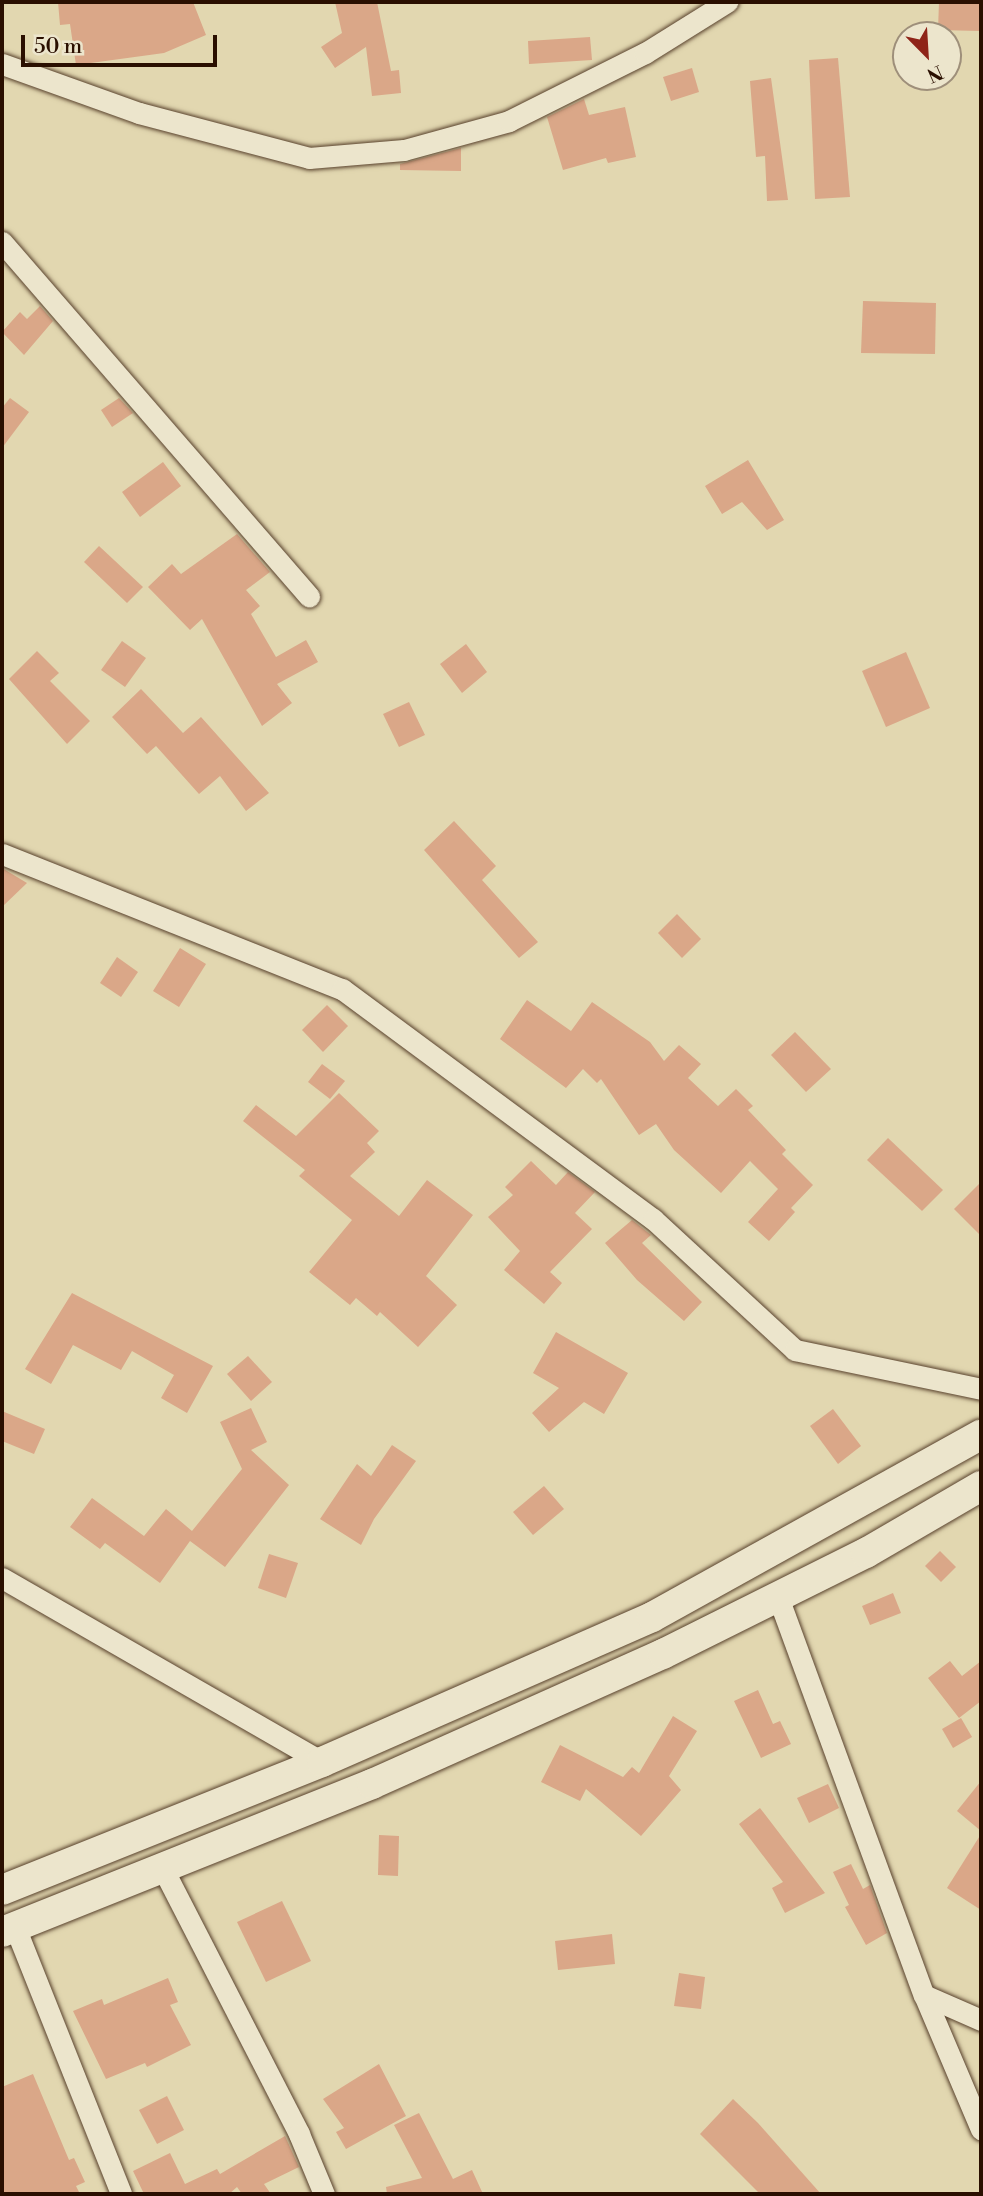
<!DOCTYPE html>
<html>
<head>
<meta charset="utf-8">
<style>
	body { margin:0 }
	#map { position:relative; width:983px; height:2196px; overflow:hidden; background:#e2d7b0; font-family:"Libre Bodoni",serif }
	div>[style] { position:absolute }
	.building>* { inset:0; background:#daa788 }
	.roads { filter:drop-shadow(0 0 2px #58412c) drop-shadow(0 0 2px #58412c) }
	.street>* { height:21px; margin:-10.5px; padding:0 10.5px; transform-origin:10.5px; border-radius:10.5px; background:#ece5cc }
	.secondary>* { height:30px; margin:-15px; padding:0 15px; transform-origin:15px; border-radius:15px; background:#ece5cc }
	span { translate:-50% -50%; white-space:nowrap; text-align:center; line-height:1.15; -webkit-text-stroke:5px #ece5cc; paint-order:stroke }
	.frame { position:absolute; inset:0; border:4px solid #2a0f00; pointer-events:none }
	.north { position:absolute; left:892px; top:21px; width:70px; height:70px; box-sizing:border-box; background:#ece5cc; border:2px solid #9e8f7a; border-radius:50%; rotate:156deg; font-size:19px; font-weight:700; line-height:28px; text-align:center; color:#2a0f00 }
	.north::after { content:''; display:block; margin:auto; width:24px; height:32px; background:#8f2418; clip-path:polygon(50% 0,100% 100%,50% 72%,0 100%) }
	.scale { position:absolute; left:21px; top:35px; width:196px; height:32px; box-sizing:border-box; border:4px solid #2a0f00; border-top:0; padding-left:9px; font-size:21px; line-height:24px; white-space:nowrap; color:#2a0f00; -webkit-text-stroke:5px #ece5cc; paint-order:stroke }
</style>
</head>
<body>
<div id="map">
	<div class="building">
		<div style="clip-path:polygon(58px 2px,193px 2px,206px 35px,164px 53px,76px 65px,70px 24px,60px 25px)"></div>
		<div style="clip-path:polygon(335px 2px,377px 2px,391px 71px,399px 70px,401px 93px,372px 96px,366px 47px,335px 68px,321px 47px,342px 33px)"></div>
		<div style="clip-path:polygon(939px 2px,981px 2px,980px 31px,938px 30px)"></div>
		<div style="clip-path:polygon(590px 37px,592px 60px,529px 64px,528px 41px)"></div>
		<div style="clip-path:polygon(838px 58px,850px 197px,815px 199px,809px 60px)"></div>
		<div style="clip-path:polygon(692px 68px,699px 92px,671px 101px,663px 77px)"></div>
		<div style="clip-path:polygon(771px 78px,788px 200px,767px 201px,765px 156px,756px 157px,750px 81px)"></div>
		<div style="clip-path:polygon(584px 99px,589px 115px,625px 107px,636px 157px,608px 163px,606px 158px,563px 170px,547px 117px)"></div>
		<div style="clip-path:polygon(461px 148px,461px 171px,400px 170px,400px 164px)"></div>
		<div style="clip-path:polygon(863px 301px,936px 303px,935px 354px,861px 353px)"></div>
		<div style="clip-path:polygon(40px 306px,53px 321px,24px 355px,2px 332px,20px 312px,27px 319px)"></div>
		<div style="clip-path:polygon(10px 398px,29px 412px,2px 448px,2px 408px)"></div>
		<div style="clip-path:polygon(119px 398px,133px 413px,112px 427px,101px 410px)"></div>
		<div style="clip-path:polygon(748px 460px,784px 520px,767px 530px,742px 502px,722px 514px,705px 486px)"></div>
		<div style="clip-path:polygon(163px 462px,181px 486px,140px 517px,122px 492px)"></div>
		<div style="clip-path:polygon(237px 534px,270px 572px,246px 590px,260px 606px,251px 614px,276px 657px,306px 640px,318px 662px,277px 684px,292px 703px,262px 726px,202px 619px,190px 630px,148px 587px,172px 564px,181px 574px)"></div>
		<div style="clip-path:polygon(99px 546px,143px 587px,127px 603px,84px 562px)"></div>
		<div style="clip-path:polygon(122px 641px,146px 658px,125px 687px,101px 670px)"></div>
		<div style="clip-path:polygon(466px 644px,487px 672px,462px 693px,440px 664px)"></div>
		<div style="clip-path:polygon(37px 651px,59px 673px,50px 681px,90px 721px,67px 744px,9px 679px)"></div>
		<div style="clip-path:polygon(906px 652px,930px 708px,886px 727px,862px 671px)"></div>
		<div style="clip-path:polygon(141px 689px,183px 733px,201px 717px,269px 793px,246px 811px,220px 776px,199px 794px,156px 746px,147px 754px,112px 717px)"></div>
		<div style="clip-path:polygon(409px 702px,425px 735px,399px 747px,383px 714px)"></div>
		<div style="clip-path:polygon(454px 821px,496px 866px,482px 880px,538px 942px,519px 958px,424px 850px)"></div>
		<div style="clip-path:polygon(2px 868px,27px 883px,2px 907px)"></div>
		<div style="clip-path:polygon(677px 914px,701px 939px,682px 958px,658px 933px)"></div>
		<div style="clip-path:polygon(180px 948px,206px 964px,179px 1007px,153px 991px)"></div>
		<div style="clip-path:polygon(117px 957px,138px 972px,121px 997px,100px 983px)"></div>
		<div style="clip-path:polygon(527px 1000px,571px 1031px,592px 1002px,650px 1042px,664px 1061px,679px 1045px,701px 1064px,688px 1078px,718px 1106px,736px 1089px,753px 1106px,748px 1110px,786px 1150px,782px 1154px,813px 1185px,791px 1208px,795px 1212px,769px 1241px,748px 1222px,778px 1189px,750px 1161px,721px 1193px,674px 1150px,656px 1124px,639px 1135px,601px 1079px,597px 1083px,583px 1069px,566px 1088px,500px 1039px)"></div>
		<div style="clip-path:polygon(327px 1005px,348px 1026px,323px 1052px,302px 1030px)"></div>
		<div style="clip-path:polygon(795px 1032px,831px 1069px,806px 1092px,771px 1055px)"></div>
		<div style="clip-path:polygon(322px 1064px,345px 1081px,330px 1099px,308px 1082px)"></div>
		<div style="clip-path:polygon(339px 1093px,379px 1131px,367px 1143px,375px 1152px,350px 1176px,399px 1216px,427px 1180px,473px 1215px,426px 1276px,457px 1305px,418px 1347px,380px 1312px,377px 1316px,356px 1298px,350px 1305px,309px 1272px,352px 1220px,299px 1176px,305px 1170px,243px 1121px,256px 1105px,296px 1136px)"></div>
		<div style="clip-path:polygon(888px 1138px,943px 1190px,922px 1211px,867px 1160px)"></div>
		<div style="clip-path:polygon(531px 1161px,556px 1185px,568px 1172px,595px 1192px,575px 1213px,592px 1229px,550px 1272px,562px 1283px,544px 1304px,504px 1270px,520px 1251px,488px 1217px,513px 1195px,505px 1187px)"></div>
		<div style="clip-path:polygon(981px 1182px,981px 1236px,954px 1209px)"></div>
		<div style="clip-path:polygon(632px 1220px,651px 1235px,642px 1243px,702px 1302px,684px 1321px,637px 1280px,605px 1243px)"></div>
		<div style="clip-path:polygon(72px 1293px,213px 1366px,187px 1413px,161px 1398px,174px 1375px,132px 1351px,121px 1370px,73px 1345px,51px 1384px,25px 1369px)"></div>
		<div style="clip-path:polygon(556px 1332px,628px 1373px,604px 1414px,584px 1402px,549px 1432px,532px 1413px,559px 1388px,533px 1373px)"></div>
		<div style="clip-path:polygon(248px 1356px,272px 1382px,251px 1401px,227px 1374px)"></div>
		<div style="clip-path:polygon(251px 1408px,267px 1442px,251px 1450px,289px 1485px,225px 1567px,190px 1541px,160px 1583px,105px 1543px,100px 1549px,70px 1527px,92px 1498px,144px 1536px,166px 1509px,192px 1531px,242px 1469px,220px 1422px)"></div>
		<div style="clip-path:polygon(833px 1409px,861px 1446px,838px 1464px,810px 1426px)"></div>
		<div style="clip-path:polygon(2px 1411px,45px 1429px,34px 1454px,2px 1441px)"></div>
		<div style="clip-path:polygon(392px 1445px,416px 1461px,374px 1519px,361px 1545px,320px 1519px,357px 1464px,371px 1476px)"></div>
		<div style="clip-path:polygon(544px 1486px,564px 1509px,533px 1535px,513px 1512px)"></div>
		<div style="clip-path:polygon(940px 1551px,956px 1567px,941px 1582px,925px 1566px)"></div>
		<div style="clip-path:polygon(269px 1554px,298px 1563px,286px 1598px,258px 1588px)"></div>
		<div style="clip-path:polygon(893px 1593px,901px 1613px,870px 1625px,862px 1606px)"></div>
		<div style="clip-path:polygon(950px 1661px,962px 1676px,981px 1661px,981px 1701px,959px 1718px,928px 1678px)"></div>
		<div style="clip-path:polygon(758px 1690px,773px 1724px,780px 1721px,791px 1744px,761px 1758px,734px 1701px)"></div>
		<div style="clip-path:polygon(673px 1716px,697px 1731px,669px 1776px,681px 1790px,641px 1836px,586px 1789px,580px 1801px,541px 1782px,560px 1745px,623px 1777px,632px 1767px,639px 1773px)"></div>
		<div style="clip-path:polygon(961px 1718px,972px 1737px,953px 1748px,942px 1729px)"></div>
		<div style="clip-path:polygon(981px 1781px,981px 1831px,957px 1811px)"></div>
		<div style="clip-path:polygon(828px 1784px,839px 1808px,809px 1823px,797px 1798px)"></div>
		<div style="clip-path:polygon(760px 1808px,825px 1893px,785px 1913px,772px 1888px,783px 1882px,739px 1824px)"></div>
		<div style="clip-path:polygon(981px 1834px,981px 1910px,947px 1888px)"></div>
		<div style="clip-path:polygon(379px 1835px,399px 1836px,398px 1876px,378px 1875px)"></div>
		<div style="clip-path:polygon(851px 1864px,863px 1889px,870px 1885px,887px 1933px,866px 1945px,845px 1907px,849px 1905px,833px 1872px)"></div>
		<div style="clip-path:polygon(282px 1901px,311px 1961px,266px 1982px,237px 1922px)"></div>
		<div style="clip-path:polygon(612px 1934px,615px 1964px,558px 1970px,555px 1941px)"></div>
		<div style="clip-path:polygon(679px 1973px,705px 1977px,701px 2009px,674px 2006px)"></div>
		<div style="clip-path:polygon(168px 1978px,178px 2002px,170px 2005px,191px 2045px,147px 2067px,145px 2063px,106px 2079px,73px 2011px,102px 1999px,104px 2005px)"></div>
		<div style="clip-path:polygon(379px 2064px,406px 2116px,346px 2149px,336px 2132px,344px 2128px,323px 2099px)"></div>
		<div style="clip-path:polygon(33px 2074px,69px 2160px,74px 2158px,85px 2182px,76px 2186px,80px 2194px,2px 2194px,2px 2087px)"></div>
		<div style="clip-path:polygon(167px 2096px,184px 2130px,157px 2144px,139px 2110px)"></div>
		<div style="clip-path:polygon(733px 2099px,758px 2123px,821px 2194px,760px 2194px,700px 2134px)"></div>
		<div style="clip-path:polygon(419px 2113px,453px 2179px,472px 2170px,483px 2194px,387px 2194px,386px 2187px,422px 2178px,394px 2125px)"></div>
		<div style="clip-path:polygon(285px 2136px,299px 2167px,264px 2184px,271px 2194px,242px 2194px,237px 2187px,229px 2194px,144px 2194px,133px 2171px,170px 2153px,185px 2184px,217px 2169px,220px 2174px)"></div>
	</div>
	<div class="roads">
		<div class="street">
			<div style="left:2px;top:64px;width:145px;rotate:19.7deg"></div>
			<div style="left:139px;top:113px;width:176px;rotate:14.8deg"></div>
			<div style="left:309px;top:158px;width:95px;rotate:-4.8deg"></div>
			<div style="left:404px;top:150px;width:109px;rotate:-15.4deg"></div>
			<div style="left:509px;top:121px;width:152px;rotate:-26.6deg"></div>
			<div style="left:645px;top:53px;width:97px;rotate:-31.9deg"></div>
			<div style="left:2px;top:242px;width:469px;rotate:49.1deg"></div>
			<div style="left:2px;top:854px;width:366px;rotate:21.7deg"></div>
			<div style="left:342px;top:989px;width:387px;rotate:36.5deg"></div>
			<div style="left:653px;top:1219px;width:193px;rotate:42.7deg"></div>
			<div style="left:795px;top:1350px;width:190px;rotate:11.8deg"></div>
			<div style="left:2px;top:1578px;width:369px;rotate:29.9deg"></div>
			<div style="left:778px;top:1597px;width:424px;rotate:69.9deg"></div>
			<div style="left:924px;top:1995px;width:146px;rotate:67deg"></div>
			<div style="left:162px;top:1867px;width:300px;rotate:62.8deg"></div>
			<div style="left:299px;top:2134px;width:65px;rotate:67.4deg"></div>
			<div style="left:15px;top:1927px;width:287px;rotate:68.3deg"></div>
			<div style="left:924px;top:1995px;width:62px;rotate:23.7deg"></div>
		</div>
		<div class="secondary">
			<div style="left:2px;top:1890px;width:345px;rotate:-21.8deg"></div>
			<div style="left:322px;top:1762px;width:360px;rotate:-23.7deg"></div>
			<div style="left:652px;top:1617px;width:376px;rotate:-29deg"></div>
			<div style="left:2px;top:1932px;width:399px;rotate:-21.8deg"></div>
			<div style="left:372px;top:1784px;width:319px;rotate:-24.1deg"></div>
			<div style="left:663px;top:1654px;width:227px;rotate:-26.5deg"></div>
			<div style="left:866px;top:1553px;width:133px;rotate:-30.2deg"></div>
		</div>
	</div>
	<div class="frame"></div>
	<div class="north">N</div>
	<div class="scale">50 m</div>
</div>
</body>
</html>
